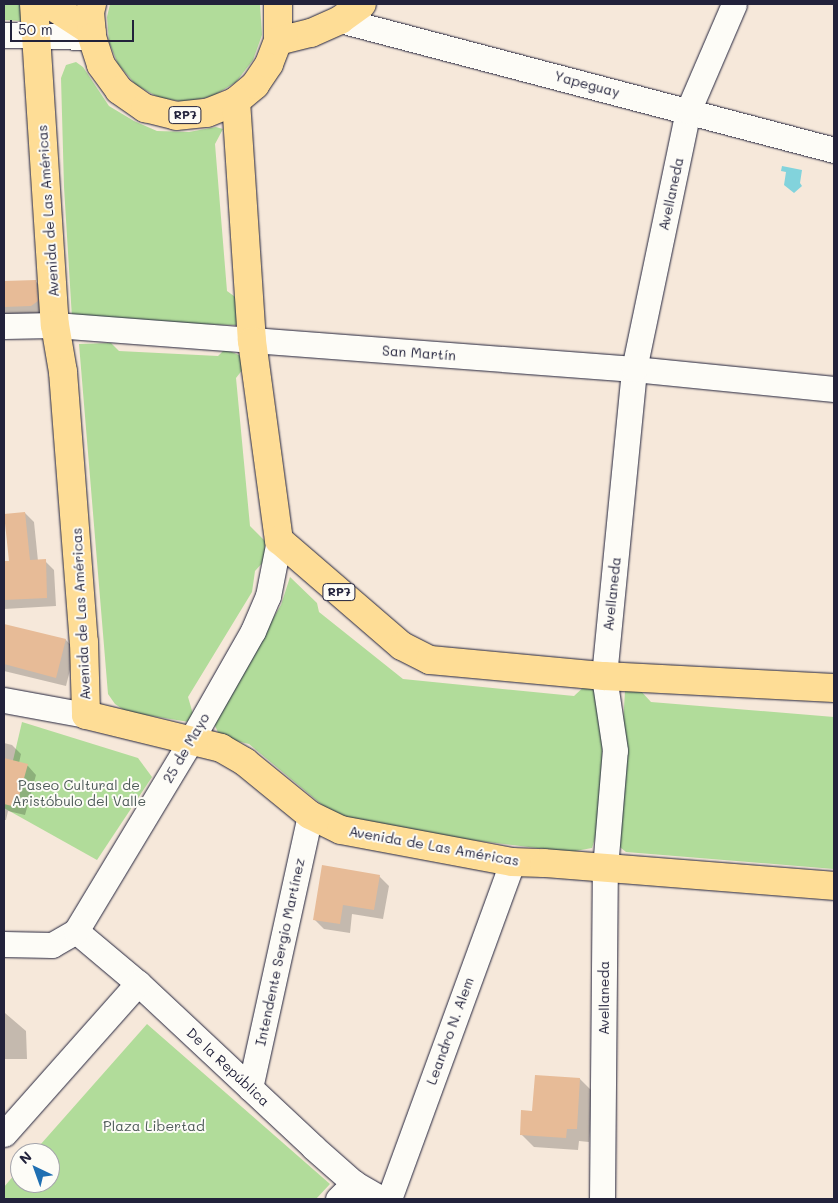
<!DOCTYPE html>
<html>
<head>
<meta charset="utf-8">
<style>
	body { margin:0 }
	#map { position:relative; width:838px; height:1203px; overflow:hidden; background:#f6e8da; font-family:Mali,sans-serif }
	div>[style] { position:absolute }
	.green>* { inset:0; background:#b1dc9a }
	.water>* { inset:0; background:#82d3dc }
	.shadow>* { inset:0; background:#0003 }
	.building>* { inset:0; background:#e7bb97 }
	.roads { filter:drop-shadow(0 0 1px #22223b) drop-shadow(0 0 1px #22223b) }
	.minor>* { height:25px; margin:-12.5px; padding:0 12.5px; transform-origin:12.5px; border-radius:12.5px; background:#fdfcf7 }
	.major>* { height:28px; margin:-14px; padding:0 14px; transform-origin:14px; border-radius:14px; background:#fedd96 }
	span { translate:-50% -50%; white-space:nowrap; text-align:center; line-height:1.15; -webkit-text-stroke:4px #fdfcf7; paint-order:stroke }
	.shield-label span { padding:1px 4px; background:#fdfcf7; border:1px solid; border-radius:4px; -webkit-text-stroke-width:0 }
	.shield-label { font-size:12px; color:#22223b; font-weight:700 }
	.street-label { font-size:14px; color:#22223b }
	.park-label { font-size:14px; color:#4d5a58 }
	.frame { position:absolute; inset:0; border:5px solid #22223b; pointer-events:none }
	.north { position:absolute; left:10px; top:1143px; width:50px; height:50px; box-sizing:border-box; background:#fdfcf7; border:1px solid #a5a5ac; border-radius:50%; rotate:318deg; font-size:14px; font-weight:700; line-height:20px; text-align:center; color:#22223b }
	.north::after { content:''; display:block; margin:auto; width:18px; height:22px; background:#1f6fb2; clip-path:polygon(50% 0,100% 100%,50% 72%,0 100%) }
	.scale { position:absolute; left:10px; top:20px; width:124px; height:22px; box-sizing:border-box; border:2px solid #22223b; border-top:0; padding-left:6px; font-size:15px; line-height:18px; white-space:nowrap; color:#22223b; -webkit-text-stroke:4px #fdfcf7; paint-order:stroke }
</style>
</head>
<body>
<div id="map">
	<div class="green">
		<div style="clip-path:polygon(4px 4px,21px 4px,22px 21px,4px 20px)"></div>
		<div style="clip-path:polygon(110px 4px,260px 4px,262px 35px,253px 60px,236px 82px,213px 96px,187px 102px,160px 98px,136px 85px,118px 64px,109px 42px,107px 17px)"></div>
		<div style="clip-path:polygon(76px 62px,83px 67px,109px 106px,134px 121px,157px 131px,189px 132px,216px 127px,223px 129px,215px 144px,227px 291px,238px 299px,242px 316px,236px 325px,86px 322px,72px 318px,64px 187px,61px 78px,66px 65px)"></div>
		<div style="clip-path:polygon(111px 343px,119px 351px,218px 356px,225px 349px,250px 360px,236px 378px,250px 526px,265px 541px,265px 560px,255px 571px,252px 592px,188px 697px,193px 714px,189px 722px,127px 712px,115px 704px,108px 694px,79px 344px)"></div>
		<div style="clip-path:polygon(290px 577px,317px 603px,319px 612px,403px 679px,574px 696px,588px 683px,606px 693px,598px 829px,592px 848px,570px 852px,354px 826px,339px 819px,249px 744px,220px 737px,212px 719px,281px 605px)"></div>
		<div style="clip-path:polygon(639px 689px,651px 702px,834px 717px,834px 869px,626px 852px,616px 844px,625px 691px)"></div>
		<div style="clip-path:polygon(22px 722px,138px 758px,152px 777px,97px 860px,4px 808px,4px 799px)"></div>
		<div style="clip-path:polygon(147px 1024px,330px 1184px,316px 1199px,4px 1199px,4px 1187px,20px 1168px,20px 1183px,50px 1183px,50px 1153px,33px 1153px)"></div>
	</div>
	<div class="water">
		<div style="clip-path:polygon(782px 166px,802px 170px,800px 183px,802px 186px,794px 193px,784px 185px,786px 172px,781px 171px)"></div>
	</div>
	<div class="shadow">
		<div style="clip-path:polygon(4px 282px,36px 282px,46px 291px,41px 316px,4px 317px)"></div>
		<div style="clip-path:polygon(25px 513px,34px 522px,38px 561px,45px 561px,54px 570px,56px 606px,4px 609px,4px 563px,10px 562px)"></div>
		<div style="clip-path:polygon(4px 625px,66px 640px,75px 650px,66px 686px,4px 671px)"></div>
		<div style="clip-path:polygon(4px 743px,12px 745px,21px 754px,19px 763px,28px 766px,36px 775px,25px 815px,8px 811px,6px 820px,4px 820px)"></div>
		<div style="clip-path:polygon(379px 876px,389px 886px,383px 919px,352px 914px,350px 933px,324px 929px,314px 919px)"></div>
		<div style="clip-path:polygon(4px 992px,5px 1013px,26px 1031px,27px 1059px,4px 1059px)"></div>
		<div style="clip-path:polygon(536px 1077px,580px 1079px,593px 1092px,589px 1142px,579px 1141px,578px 1150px,534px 1147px,521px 1134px,534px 1112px)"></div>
	</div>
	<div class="building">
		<div style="clip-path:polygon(36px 280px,38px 301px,31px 306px,4px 307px,4px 281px)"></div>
		<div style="clip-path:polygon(25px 512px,30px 560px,46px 559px,47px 598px,4px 600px,4px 561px,9px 561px,4px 514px)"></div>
		<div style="clip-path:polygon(4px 624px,66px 639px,56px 678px,4px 664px)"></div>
		<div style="clip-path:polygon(4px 758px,28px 764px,16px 807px,4px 804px)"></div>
		<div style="clip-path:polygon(322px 865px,380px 875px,374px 910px,343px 905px,340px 924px,313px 920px)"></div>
		<div style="clip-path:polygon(535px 1075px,580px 1078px,577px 1129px,567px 1129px,566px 1138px,520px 1135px,521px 1110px,532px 1111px)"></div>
	</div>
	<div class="roads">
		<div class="minor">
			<div style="left:340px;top:20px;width:511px;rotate:14.74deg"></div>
			<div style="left:4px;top:35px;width:88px;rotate:1.3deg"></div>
			<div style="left:4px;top:326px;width:51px;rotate:-1.1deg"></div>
			<div style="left:55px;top:325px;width:581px;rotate:4.35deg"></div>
			<div style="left:634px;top:369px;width:201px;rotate:5.7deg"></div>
			<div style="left:4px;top:700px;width:83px;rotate:10.4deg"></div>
			<div style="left:76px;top:931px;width:81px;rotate:40deg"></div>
			<div style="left:138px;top:983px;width:240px;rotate:43.1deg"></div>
			<div style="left:313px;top:1147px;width:55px;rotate:41.3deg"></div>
			<div style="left:354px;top:1183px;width:32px;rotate:30deg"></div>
			<div style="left:4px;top:944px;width:48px;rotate:1.2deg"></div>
			<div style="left:52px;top:945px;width:28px;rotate:-30deg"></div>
			<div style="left:76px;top:931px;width:223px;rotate:-58.9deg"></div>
			<div style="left:191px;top:740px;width:125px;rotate:-60.4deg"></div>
			<div style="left:253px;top:631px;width:38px;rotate:-67deg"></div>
			<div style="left:268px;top:596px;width:57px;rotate:-78.9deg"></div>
			<div style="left:250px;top:1088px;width:280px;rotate:-77.6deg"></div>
			<div style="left:4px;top:1134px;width:202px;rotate:-48.4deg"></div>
			<div style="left:338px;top:1199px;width:23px;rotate:-45deg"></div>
			<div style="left:389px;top:1199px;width:359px;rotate:-69.9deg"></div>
			<div style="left:602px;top:1199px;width:331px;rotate:-89.5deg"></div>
			<div style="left:605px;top:868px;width:118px;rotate:-85.2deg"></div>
			<div style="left:615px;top:750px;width:75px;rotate:-98.5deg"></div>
			<div style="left:604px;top:676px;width:308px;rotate:-84.4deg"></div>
			<div style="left:634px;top:369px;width:264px;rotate:-78.2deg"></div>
			<div style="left:688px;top:111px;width:116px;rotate:-66.7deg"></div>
		</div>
		<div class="major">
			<div style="left:34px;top:4px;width:322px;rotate:86.3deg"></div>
			<div style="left:55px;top:325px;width:48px;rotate:80.3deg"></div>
			<div style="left:63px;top:372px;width:271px;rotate:85.6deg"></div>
			<div style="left:84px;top:642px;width:73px;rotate:88.4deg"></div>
			<div style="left:86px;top:715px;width:139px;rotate:13.7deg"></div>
			<div style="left:221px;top:748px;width:28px;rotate:30deg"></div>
			<div style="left:245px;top:762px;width:84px;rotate:39.2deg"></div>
			<div style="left:310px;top:815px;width:34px;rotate:26deg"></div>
			<div style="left:341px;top:830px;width:174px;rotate:10.6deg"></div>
			<div style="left:512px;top:862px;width:32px;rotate:2deg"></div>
			<div style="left:544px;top:863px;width:291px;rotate:4.5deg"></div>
			<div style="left:49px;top:4px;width:51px;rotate:33.1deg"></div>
			<div style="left:92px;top:4px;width:8px;rotate:104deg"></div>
			<div style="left:90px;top:12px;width:25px;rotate:85deg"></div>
			<div style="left:92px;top:37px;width:29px;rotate:72deg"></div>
			<div style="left:101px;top:65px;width:31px;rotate:54deg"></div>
			<div style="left:119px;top:90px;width:32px;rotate:35deg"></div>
			<div style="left:145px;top:108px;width:32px;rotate:14deg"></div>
			<div style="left:176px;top:116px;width:31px;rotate:-6deg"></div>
			<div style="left:207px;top:113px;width:31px;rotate:-22deg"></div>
			<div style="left:236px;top:101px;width:25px;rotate:-40deg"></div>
			<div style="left:255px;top:85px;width:25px;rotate:-56deg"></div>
			<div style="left:269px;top:64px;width:25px;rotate:-69deg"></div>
			<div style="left:278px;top:41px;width:37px;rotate:-90deg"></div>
			<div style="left:278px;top:41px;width:34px;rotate:-14deg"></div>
			<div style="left:311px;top:33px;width:32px;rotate:-24deg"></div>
			<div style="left:340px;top:20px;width:27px;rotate:-36deg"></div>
			<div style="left:236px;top:101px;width:241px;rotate:86.2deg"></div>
			<div style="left:252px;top:341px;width:201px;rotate:82.3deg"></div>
			<div style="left:279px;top:540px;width:162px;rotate:40.8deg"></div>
			<div style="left:402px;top:646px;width:31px;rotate:27deg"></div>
			<div style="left:430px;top:660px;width:175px;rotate:5.3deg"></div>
			<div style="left:604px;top:676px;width:230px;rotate:3deg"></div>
		</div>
	</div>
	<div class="shield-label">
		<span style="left:185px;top:115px">RP7</span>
		<span style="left:339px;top:592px">RP7</span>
	</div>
	<div class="street-label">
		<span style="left:587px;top:84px;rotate:15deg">Yapeguay</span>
		<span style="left:671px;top:194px;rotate:-78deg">Avellaneda</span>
		<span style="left:48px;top:211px;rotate:-94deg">Avenida de Las Américas</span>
		<span style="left:419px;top:353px;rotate:4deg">San Martín</span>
		<span style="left:612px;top:594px;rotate:-84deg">Avellaneda</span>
		<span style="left:81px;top:614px;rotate:-93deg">Avenida de Las Américas</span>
		<span style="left:186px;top:748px;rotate:-60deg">25 de Mayo</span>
		<span style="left:434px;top:846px;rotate:10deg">Avenida de Las Américas</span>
		<span style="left:280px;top:952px;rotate:-78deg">Intendente Sergio Martínez</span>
		<span style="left:604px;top:998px;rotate:-90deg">Avellaneda</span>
		<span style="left:450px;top:1031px;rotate:-70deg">Leandro N. Alem</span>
		<span style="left:228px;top:1067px;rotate:43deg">De la República</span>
	</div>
	<div class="park-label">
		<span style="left:79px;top:793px">Paseo Cultural de<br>Aristóbulo del Valle</span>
		<span style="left:154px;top:1126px">Plaza Libertad</span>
	</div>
	<div class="frame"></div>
	<div class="north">N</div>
	<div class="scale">50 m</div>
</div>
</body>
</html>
